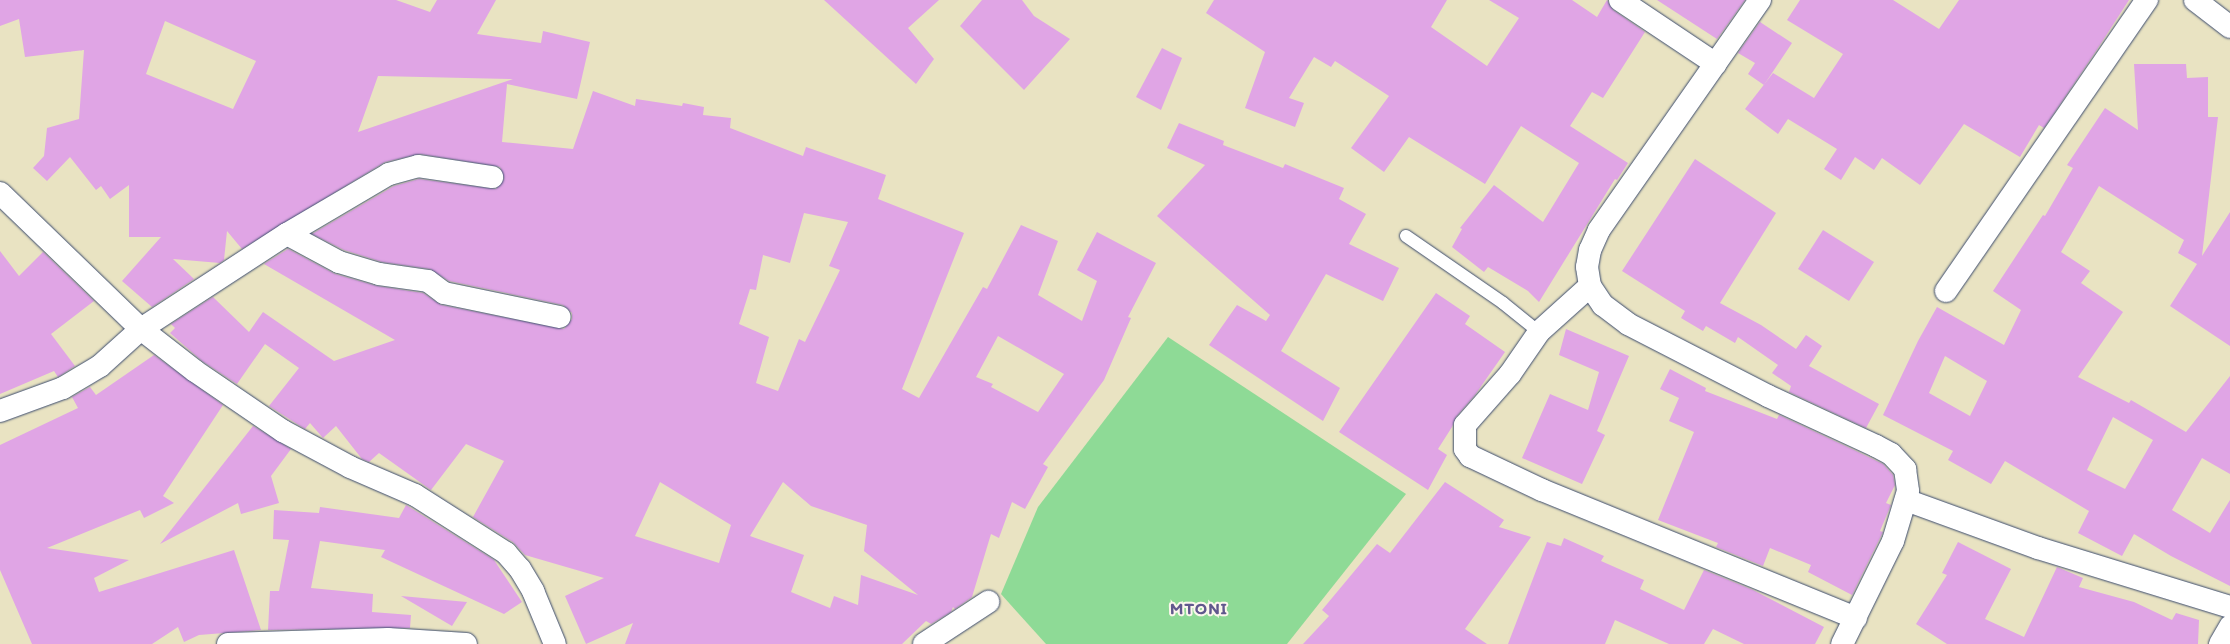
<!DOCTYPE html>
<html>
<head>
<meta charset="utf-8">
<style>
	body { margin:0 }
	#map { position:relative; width:2230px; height:644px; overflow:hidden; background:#e9e3c2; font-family:Itim,sans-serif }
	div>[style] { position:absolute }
	.green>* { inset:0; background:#8eda96 }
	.building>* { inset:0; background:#e0a5e5 }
	.roads { filter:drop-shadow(0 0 1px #3a4a6d) drop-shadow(0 0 1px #3a4a6d) }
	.lane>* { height:12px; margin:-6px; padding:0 6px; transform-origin:6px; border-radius:6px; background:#fff }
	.street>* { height:22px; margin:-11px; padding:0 11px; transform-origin:11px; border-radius:11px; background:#fff }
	span { translate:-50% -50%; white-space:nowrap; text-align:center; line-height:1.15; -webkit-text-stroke:4px #fbf7ec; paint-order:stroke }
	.district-label { font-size:17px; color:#60588d; font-weight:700; letter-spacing:1px }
</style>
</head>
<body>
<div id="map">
	<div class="green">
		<div style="clip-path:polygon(1168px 337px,1406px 494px,1287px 644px,1046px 644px,1001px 594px,1038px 507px)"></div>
	</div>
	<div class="building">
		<div style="clip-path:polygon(evenodd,0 0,396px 0,430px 12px,437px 0,496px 0,477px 34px,541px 43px,543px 31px,590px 42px,577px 99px,507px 84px,502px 142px,573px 149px,593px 91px,635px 106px,636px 99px,682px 106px,683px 103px,704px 107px,703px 115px,731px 118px,730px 128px,803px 156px,806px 147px,886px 175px,878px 199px,964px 233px,902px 389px,919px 398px,983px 287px,987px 289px,1021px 225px,1058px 241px,1038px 295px,1082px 321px,1097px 281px,1077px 270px,1097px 232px,1156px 263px,1128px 317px,1131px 318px,1104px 380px,1043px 464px,1048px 467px,1025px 509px,1012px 502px,999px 538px,991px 534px,972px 597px,955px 609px,953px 607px,951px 612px,931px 624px,926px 621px,902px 644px,625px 644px,633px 623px,586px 644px,565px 596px,604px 578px,525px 555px,513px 542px,473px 517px,504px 461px,466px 444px,431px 490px,379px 453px,369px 462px,362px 459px,336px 426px,323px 438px,310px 423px,305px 429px,269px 406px,299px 368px,265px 344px,237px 384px,202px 361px,170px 333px,175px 328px,171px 324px,213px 297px,249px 332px,263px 312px,334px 361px,395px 340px,264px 264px,288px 249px,335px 274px,377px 286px,423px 293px,441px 305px,564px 329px,572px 319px,572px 313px,563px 305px,449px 281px,430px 269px,382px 262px,344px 250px,312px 234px,394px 186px,419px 179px,496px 189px,504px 179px,500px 167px,420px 154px,385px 162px,242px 249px,227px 231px,224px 260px,220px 263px,173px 259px,194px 279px,152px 307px,122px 281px,161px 237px,129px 237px,129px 185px,110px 199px,101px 186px,96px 190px,70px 157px,47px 181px,33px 168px,44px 156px,47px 128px,79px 119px,84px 50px,25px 57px,19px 19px,0 26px,0 0,165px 21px,256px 61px,233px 109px,146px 74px,165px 21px,0 0,378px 76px,513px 79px,358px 132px,378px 76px,0 0,804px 213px,848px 222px,829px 266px,840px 270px,805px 342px,799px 339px,778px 391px,756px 383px,769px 337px,739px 324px,750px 289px,756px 290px,763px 255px,790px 263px,804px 213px,0 0,998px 336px,1064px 374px,1038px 412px,991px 387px,993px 384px,976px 377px,998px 336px,0 0,660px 482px,731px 525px,719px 563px,635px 536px,660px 482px,0 0,783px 482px,811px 506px,867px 525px,864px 551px,918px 595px,861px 575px,858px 605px,834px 596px,830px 608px,791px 592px,804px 555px,750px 536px,783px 482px)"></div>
		<div style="clip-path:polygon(824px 0,939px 0,908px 28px,934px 59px,916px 84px)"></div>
		<div style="clip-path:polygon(982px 0,1022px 0,1034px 16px,1070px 39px,1024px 90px,960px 26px)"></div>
		<div style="clip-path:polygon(1214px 0,1447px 0,1431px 27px,1487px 66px,1519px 18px,1489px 0,1572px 0,1597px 17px,1607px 0,1613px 10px,1645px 32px,1603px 98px,1592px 92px,1570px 126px,1628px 163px,1617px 180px,1615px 179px,1539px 302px,1528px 291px,1488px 267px,1484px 272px,1452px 247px,1462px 229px,1460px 228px,1494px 185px,1543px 222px,1579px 163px,1521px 126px,1485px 184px,1409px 137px,1384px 172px,1351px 148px,1389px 96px,1335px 61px,1331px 67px,1314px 57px,1289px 98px,1304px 103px,1295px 127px,1245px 108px,1265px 52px,1206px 13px)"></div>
		<div style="clip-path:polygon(1657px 0,1745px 0,1717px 39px)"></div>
		<div style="clip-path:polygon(1800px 0,1893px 0,1939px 29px,1959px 0,2129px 0,2096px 51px,2044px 128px,2039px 125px,2020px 157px,1964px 124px,1920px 185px,1882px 158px,1874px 170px,1855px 157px,1841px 180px,1824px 169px,1837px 149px,1788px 119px,1778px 134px,1745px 109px,1773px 73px,1814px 98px,1843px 54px,1787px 20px)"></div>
		<div style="clip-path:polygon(1760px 22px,1792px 43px,1764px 85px,1748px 74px,1755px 63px,1738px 53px)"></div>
		<div style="clip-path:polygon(1162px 48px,1182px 58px,1161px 110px,1136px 97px)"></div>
		<div style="clip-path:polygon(evenodd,2134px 64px,2186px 64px,2187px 78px,2208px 77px,2208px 117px,2218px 117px,2202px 256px,2230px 212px,2230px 346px,2170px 306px,2197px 264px,2178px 253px,2184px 240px,2099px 186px,2061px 252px,2090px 271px,2081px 283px,2123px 312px,2078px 377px,2129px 403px,2131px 400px,2186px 432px,2230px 376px,2230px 474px,2202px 458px,2172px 510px,2210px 533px,2230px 500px,2230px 586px,2171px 556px,2134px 534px,2122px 556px,2078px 533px,2089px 511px,2005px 461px,1991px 484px,1948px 460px,1953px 451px,1883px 415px,1918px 341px,1937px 307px,2004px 345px,2021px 310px,1993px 291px,2043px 215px,2045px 216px,2073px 168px,2067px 165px,2105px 108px,2138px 130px,2134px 64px,1945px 356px,1987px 381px,1970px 416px,1929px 393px,1945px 356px,2134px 64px,2113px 417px,2153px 440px,2125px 489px,2087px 470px,2113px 417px)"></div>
		<div style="clip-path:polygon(1179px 123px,1224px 141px,1223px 145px,1283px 168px,1285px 164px,1344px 188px,1339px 199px,1366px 214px,1349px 244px,1399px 268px,1383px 301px,1326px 274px,1281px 351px,1340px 388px,1323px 421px,1209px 345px,1237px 305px,1266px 321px,1270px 315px,1157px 216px,1205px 165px,1167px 148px)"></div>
		<div style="clip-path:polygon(1695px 159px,1776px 213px,1720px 303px,1761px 325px,1796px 349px,1806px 335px,1822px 346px,1809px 366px,1879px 404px,1866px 428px,1789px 392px,1791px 386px,1772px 373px,1778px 365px,1738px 337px,1735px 343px,1706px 326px,1703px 331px,1681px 318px,1685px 311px,1622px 271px)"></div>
		<div style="clip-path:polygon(1823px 230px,1874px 262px,1849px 301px,1798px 269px)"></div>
		<div style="clip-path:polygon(0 251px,19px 276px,43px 252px,94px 301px,51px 334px,75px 366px,58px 377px,54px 371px,0 394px)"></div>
		<div style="clip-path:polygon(1436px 293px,1470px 316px,1465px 324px,1505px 352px,1475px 395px,1456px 417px,1452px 427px,1438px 449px,1447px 455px,1428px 490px,1339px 432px)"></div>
		<div style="clip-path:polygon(1566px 329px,1629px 356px,1597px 431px,1605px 435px,1582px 484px,1522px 458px,1550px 394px,1588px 410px,1599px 372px,1559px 355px)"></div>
		<div style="clip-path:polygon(154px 355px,223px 405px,163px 496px,174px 503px,144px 518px,140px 510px,47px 548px,129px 560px,94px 578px,99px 592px,234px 550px,261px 630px,199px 635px,184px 642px,178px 627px,152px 644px,32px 644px,0 570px,0 445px,78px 408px,72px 397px,90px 387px,96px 395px)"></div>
		<div style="clip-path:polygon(1670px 369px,1706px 388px,1705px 391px,1777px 419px,1779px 415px,1854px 450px,1883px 464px,1893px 475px,1895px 485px,1886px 503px,1891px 505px,1880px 531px,1883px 532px,1881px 536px,1852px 595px,1808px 572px,1811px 565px,1770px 548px,1763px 566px,1716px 547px,1718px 543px,1658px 520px,1694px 432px,1669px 421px,1679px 398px,1660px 389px)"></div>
		<div style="clip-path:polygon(253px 426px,291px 449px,271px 476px,279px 503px,241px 514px,238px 503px,160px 544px)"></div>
		<div style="clip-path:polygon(1445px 482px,1504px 520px,1499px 527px,1531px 537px,1465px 629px,1487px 644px,1303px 644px,1329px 616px,1322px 610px,1377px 544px,1390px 553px)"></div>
		<div style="clip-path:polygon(406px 505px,494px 560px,522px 602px,504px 614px,381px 557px,385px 550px,320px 541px,311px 588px,373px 594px,372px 612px,411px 615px,410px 628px,268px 630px,270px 591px,279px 591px,289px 540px,273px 539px,274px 510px,319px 513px,320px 507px,399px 518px)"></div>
		<div style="clip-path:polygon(1564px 538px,1604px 556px,1601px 561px,1644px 580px,1640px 589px,1684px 610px,1704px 570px,1753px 590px,1824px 627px,1815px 644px,1744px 644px,1713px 629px,1704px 644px,1669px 644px,1615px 620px,1605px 644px,1508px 644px,1547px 542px,1561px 546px)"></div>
		<div style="clip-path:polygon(1958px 542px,2011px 569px,1985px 619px,2024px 637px,2057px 567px,2083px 578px,2079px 587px,2134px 602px,2172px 620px,2176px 613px,2199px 620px,2198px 644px,1947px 644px,1916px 624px,1947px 575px,1942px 573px)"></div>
		<div style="clip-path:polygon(401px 596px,467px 602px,452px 626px)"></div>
	</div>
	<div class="roads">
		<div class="lane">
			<div style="left:1406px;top:236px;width:118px;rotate:34.6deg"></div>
			<div style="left:1503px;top:303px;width:46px;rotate:38.9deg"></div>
		</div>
		<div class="street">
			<div style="left:1620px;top:0;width:115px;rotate:33.7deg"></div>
			<div style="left:1760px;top:0;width:281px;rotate:125deg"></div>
			<div style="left:1599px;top:230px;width:22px;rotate:114deg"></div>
			<div style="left:1590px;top:250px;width:17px;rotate:100deg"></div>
			<div style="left:1587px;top:267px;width:19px;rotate:81deg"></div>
			<div style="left:1590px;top:286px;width:23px;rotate:56deg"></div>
			<div style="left:1603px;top:305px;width:31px;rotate:37deg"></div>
			<div style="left:1628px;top:324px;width:157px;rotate:27.2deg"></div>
			<div style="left:1768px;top:396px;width:119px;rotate:24.8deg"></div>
			<div style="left:1876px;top:446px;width:17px;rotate:28deg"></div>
			<div style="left:1891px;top:454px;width:21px;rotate:47deg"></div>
			<div style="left:1905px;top:469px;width:22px;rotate:82deg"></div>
			<div style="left:1908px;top:491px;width:52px;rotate:106.7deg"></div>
			<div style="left:1893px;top:541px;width:115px;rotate:116.3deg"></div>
			<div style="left:2195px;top:0;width:44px;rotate:37.6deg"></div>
			<div style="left:0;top:193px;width:196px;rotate:44deg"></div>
			<div style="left:141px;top:329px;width:68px;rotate:37.9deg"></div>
			<div style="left:195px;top:371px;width:107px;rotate:34.3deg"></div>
			<div style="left:283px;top:431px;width:76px;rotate:28.2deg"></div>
			<div style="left:350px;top:467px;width:71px;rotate:23.3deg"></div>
			<div style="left:415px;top:495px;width:108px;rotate:32.5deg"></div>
			<div style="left:506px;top:553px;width:21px;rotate:49deg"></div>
			<div style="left:520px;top:569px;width:26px;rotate:59deg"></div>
			<div style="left:533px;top:591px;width:57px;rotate:67.5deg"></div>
			<div style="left:287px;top:234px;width:59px;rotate:28.3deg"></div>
			<div style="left:339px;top:262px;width:42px;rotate:16.7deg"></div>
			<div style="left:379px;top:274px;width:49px;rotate:8.1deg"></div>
			<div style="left:428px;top:281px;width:20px;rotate:37deg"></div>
			<div style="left:444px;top:293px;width:118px;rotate:11.7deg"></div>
			<div style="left:1590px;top:286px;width:69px;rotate:138deg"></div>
			<div style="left:1539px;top:332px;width:51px;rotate:124.6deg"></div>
			<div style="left:1510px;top:374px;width:68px;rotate:131.4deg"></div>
			<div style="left:1465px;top:425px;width:24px;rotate:90deg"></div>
			<div style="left:1465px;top:449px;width:9px;rotate:54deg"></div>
			<div style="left:1470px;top:456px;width:80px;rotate:25.3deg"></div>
			<div style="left:1542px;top:490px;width:339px;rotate:22.2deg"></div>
			<div style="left:1946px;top:291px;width:354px;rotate:-55.4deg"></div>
			<div style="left:0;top:411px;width:67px;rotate:-20.1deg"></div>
			<div style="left:63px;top:388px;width:43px;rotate:-30.7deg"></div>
			<div style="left:100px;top:366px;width:55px;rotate:-42.1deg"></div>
			<div style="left:141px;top:329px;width:174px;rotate:-33.1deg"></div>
			<div style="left:287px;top:234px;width:118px;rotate:-30.5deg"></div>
			<div style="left:389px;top:174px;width:30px;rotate:-15deg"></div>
			<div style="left:418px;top:166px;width:75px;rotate:8.5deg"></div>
			<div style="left:1906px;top:500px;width:140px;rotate:20deg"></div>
			<div style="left:2038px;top:548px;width:201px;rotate:17.1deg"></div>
			<div style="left:228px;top:644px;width:160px;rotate:-1.8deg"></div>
			<div style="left:388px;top:639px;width:78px;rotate:3.7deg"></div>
			<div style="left:924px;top:644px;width:77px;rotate:-33.3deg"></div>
			<div style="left:2220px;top:644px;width:20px;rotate:-60deg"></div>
		</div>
	</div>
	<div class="district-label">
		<span style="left:1199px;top:609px">MTONI</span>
	</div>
</div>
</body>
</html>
